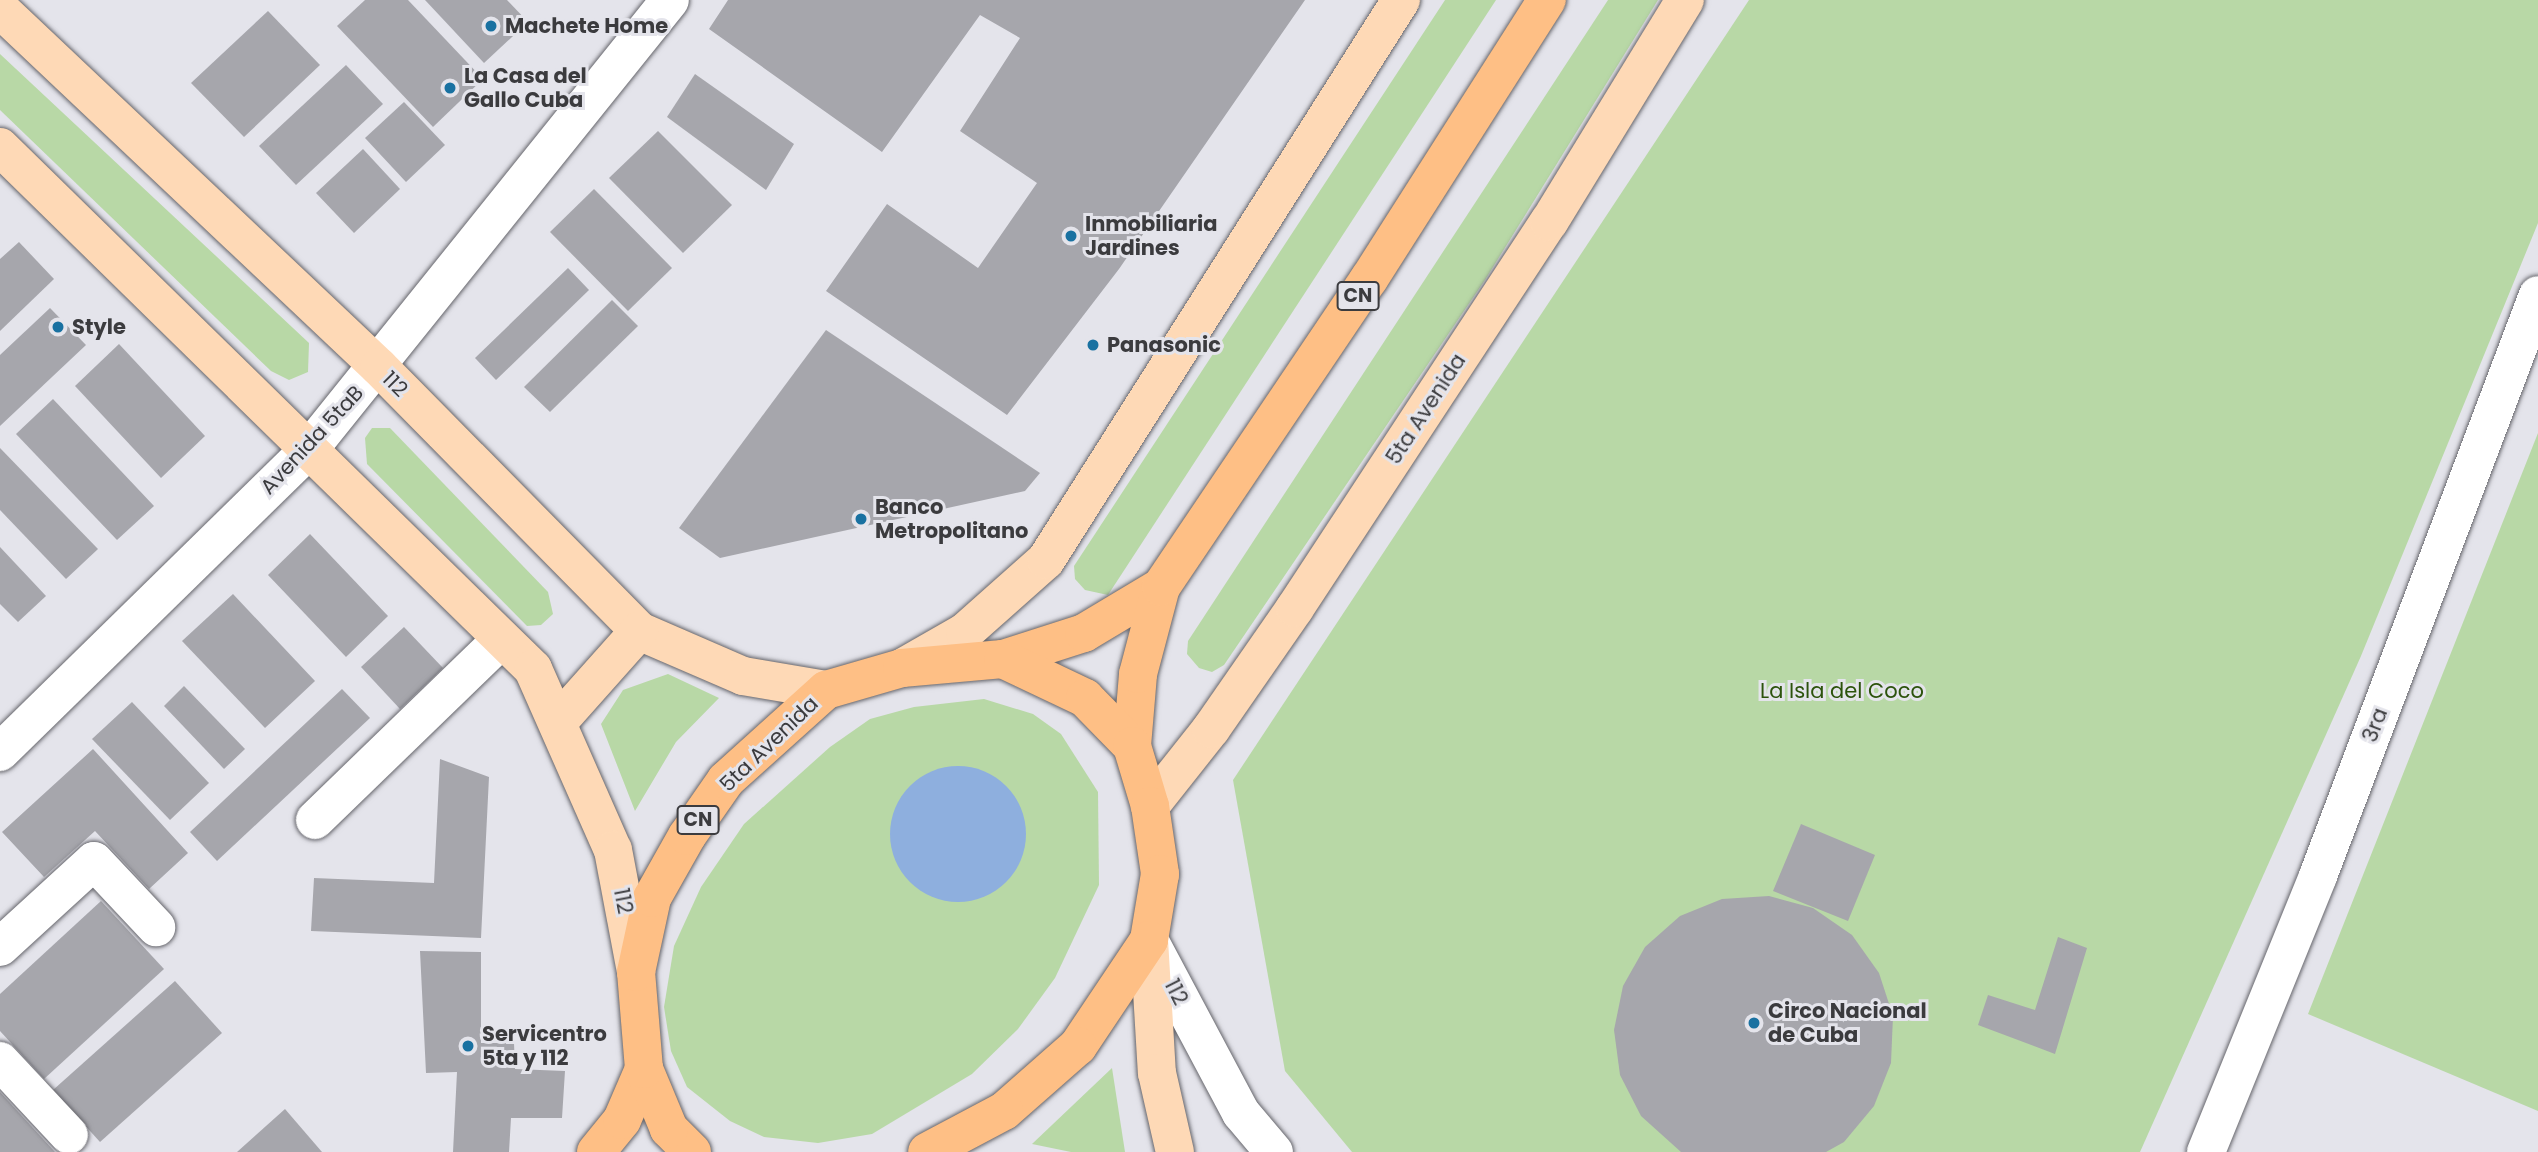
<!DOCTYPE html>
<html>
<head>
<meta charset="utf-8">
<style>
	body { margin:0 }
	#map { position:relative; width:2538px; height:1152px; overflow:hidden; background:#e4e4eb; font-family:Poppins,sans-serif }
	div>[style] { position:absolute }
	.green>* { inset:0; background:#b8d8a6 }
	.water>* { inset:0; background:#8eafde }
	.round { border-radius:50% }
	.building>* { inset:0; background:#a6a6ac }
	.roads { filter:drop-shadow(0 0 2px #65656b) drop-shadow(0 0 2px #65656b) }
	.minor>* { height:38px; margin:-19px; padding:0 19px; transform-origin:19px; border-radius:19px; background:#fff }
	.major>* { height:38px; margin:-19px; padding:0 19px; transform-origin:19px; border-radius:19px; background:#fed9b6 }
	.highway>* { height:38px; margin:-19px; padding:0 19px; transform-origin:19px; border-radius:19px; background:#febf85 }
	.dots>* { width:19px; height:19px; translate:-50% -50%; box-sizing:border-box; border:4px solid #e4e4eb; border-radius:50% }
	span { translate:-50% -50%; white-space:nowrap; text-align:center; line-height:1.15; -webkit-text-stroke:6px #e4e4eb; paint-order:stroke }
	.shield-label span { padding:2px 5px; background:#e4e4eb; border:2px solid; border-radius:5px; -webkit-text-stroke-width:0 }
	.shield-label { font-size:19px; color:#3b3b3e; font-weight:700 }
	.poi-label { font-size:21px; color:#3b3b3e; font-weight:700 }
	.left { translate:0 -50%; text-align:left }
	.street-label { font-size:21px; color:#3b3b3e }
	.park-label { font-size:21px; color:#2c530c }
</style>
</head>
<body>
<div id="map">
	<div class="green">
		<div style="clip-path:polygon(1445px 0,1496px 0,1108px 595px,1085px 590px,1075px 579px,1074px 566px)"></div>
		<div style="clip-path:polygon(1608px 0,1658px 0,1485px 280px,1224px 665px,1212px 672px,1199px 668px,1187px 654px,1188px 641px)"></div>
		<div style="clip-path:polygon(1749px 0,2538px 0,2538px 223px,2361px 656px,2140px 1152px,1352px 1152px,1285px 1071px,1233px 780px)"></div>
		<div style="clip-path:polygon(0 54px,309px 343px,308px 372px,289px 380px,271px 371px,0 110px)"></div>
		<div style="clip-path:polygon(372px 428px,390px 428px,548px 592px,553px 614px,541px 625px,527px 626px,367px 464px,365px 438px)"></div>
		<div style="clip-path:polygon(2538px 433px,2538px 1111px,2308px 1014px)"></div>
		<div style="clip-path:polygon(668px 674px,719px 698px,676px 742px,635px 811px,601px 724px,623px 690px)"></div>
		<div style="clip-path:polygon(984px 699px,1033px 714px,1061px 734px,1098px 792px,1099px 885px,1055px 978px,1018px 1029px,972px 1074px,872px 1134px,818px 1143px,764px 1137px,730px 1121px,687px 1087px,671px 1051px,664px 1007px,674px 946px,701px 887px,744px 824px,830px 747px,870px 719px,914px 707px)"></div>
		<div style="clip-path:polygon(1112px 1068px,1125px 1152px,1071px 1152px,1032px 1144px)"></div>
	</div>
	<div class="water">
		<div class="round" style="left:890px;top:766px;width:136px;height:136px"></div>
	</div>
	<div class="building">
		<div style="clip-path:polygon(365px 0,408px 0,483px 79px,433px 127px,337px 26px)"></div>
		<div style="clip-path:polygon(425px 0,507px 0,528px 22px,484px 63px)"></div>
		<div style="clip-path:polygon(728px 0,1305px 0,1119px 269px,1007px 415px,826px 291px,887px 204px,978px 268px,1037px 183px,960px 131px,1020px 38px,980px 15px,882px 152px,709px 29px)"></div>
		<div style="clip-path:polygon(268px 11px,320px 65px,244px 137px,191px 83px)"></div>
		<div style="clip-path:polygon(346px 65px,383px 104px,296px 185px,259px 146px)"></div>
		<div style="clip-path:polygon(695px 74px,794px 144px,766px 190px,667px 117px)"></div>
		<div style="clip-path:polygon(404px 102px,445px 145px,406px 182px,365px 138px)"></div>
		<div style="clip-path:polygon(658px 131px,732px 205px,683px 253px,609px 178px)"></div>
		<div style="clip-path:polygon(363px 149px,400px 189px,354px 233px,316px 193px)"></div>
		<div style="clip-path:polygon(594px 189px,672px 268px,628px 311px,550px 232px)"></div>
		<div style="clip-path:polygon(19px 242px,54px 279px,0 331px,0 259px)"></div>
		<div style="clip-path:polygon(568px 268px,589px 290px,496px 380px,475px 358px)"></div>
		<div style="clip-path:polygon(612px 300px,638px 326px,550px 412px,524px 387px)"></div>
		<div style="clip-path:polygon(50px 308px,86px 345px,0 426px,0 355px)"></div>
		<div style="clip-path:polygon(826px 330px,1040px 473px,1025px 491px,720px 558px,679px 528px)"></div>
		<div style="clip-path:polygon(119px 344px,205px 436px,161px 478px,75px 386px)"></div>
		<div style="clip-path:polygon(53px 399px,154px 506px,117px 540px,16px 434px)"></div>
		<div style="clip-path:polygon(0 448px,98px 549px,66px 579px,0 510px)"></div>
		<div style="clip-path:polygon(310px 534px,388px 616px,346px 657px,268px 575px)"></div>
		<div style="clip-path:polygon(0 547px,46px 596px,18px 622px,0 604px)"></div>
		<div style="clip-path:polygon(233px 594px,315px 681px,265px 728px,182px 641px)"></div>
		<div style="clip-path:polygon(404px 627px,443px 668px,400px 709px,361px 667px)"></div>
		<div style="clip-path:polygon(184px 686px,245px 749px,224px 769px,164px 706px)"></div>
		<div style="clip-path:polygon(342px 689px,370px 718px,217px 861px,190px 832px)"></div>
		<div style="clip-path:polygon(132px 702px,209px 783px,170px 820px,92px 739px)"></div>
		<div style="clip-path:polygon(93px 749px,188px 853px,149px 889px,95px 831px,44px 877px,2px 832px)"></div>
		<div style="clip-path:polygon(440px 759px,489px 777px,481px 938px,311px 931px,314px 878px,434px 883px)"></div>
		<div style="clip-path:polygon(1801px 824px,1875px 855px,1848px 921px,1773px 891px)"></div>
		<div style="clip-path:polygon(1769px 896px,1813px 908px,1852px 935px,1879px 973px,1893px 1016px,1891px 1063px,1874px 1106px,1844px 1142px,1826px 1152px,1681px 1152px,1641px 1116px,1620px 1075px,1614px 1030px,1623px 986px,1645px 947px,1680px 916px,1722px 899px)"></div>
		<div style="clip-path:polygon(101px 901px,164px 969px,44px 1079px,0 1031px,0 994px)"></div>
		<div style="clip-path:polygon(2058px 937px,2087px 948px,2055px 1054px,1978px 1025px,1988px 995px,2035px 1010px)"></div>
		<div style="clip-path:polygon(420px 951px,481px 952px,481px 1043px,514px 1043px,515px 1069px,565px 1071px,562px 1118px,511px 1118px,509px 1152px,453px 1152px,457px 1072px,426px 1073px)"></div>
		<div style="clip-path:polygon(175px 981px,222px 1033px,100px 1142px,53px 1090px)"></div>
		<div style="clip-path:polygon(0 1092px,55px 1152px,0 1152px)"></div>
		<div style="clip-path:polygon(285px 1109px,322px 1152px,237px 1152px)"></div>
	</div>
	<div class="roads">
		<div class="minor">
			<div style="left:0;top:752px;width:436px;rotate:-44.4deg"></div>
			<div style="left:311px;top:447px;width:573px;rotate:-51.23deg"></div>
			<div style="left:315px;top:820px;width:260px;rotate:-44.1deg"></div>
			<div style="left:1149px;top:940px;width:196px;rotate:62deg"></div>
			<div style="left:1241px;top:1113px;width:51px;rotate:49.8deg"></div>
			<div style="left:0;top:947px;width:127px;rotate:-42.5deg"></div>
			<div style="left:94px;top:861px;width:91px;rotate:46.8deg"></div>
			<div style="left:0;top:1061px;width:101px;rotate:47deg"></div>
			<div style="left:2206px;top:1152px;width:298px;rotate:-67.9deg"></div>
			<div style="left:2318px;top:876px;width:621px;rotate:-69.26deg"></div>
		</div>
		<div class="major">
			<div style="left:0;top:9px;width:521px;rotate:43.37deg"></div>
			<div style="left:379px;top:367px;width:371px;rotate:45.4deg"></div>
			<div style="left:639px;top:631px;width:113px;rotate:23.4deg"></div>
			<div style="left:743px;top:676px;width:84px;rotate:9.6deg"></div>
			<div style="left:0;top:147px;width:746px;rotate:44.4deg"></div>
			<div style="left:533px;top:669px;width:198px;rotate:66.2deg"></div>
			<div style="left:613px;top:850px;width:124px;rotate:79.3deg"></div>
			<div style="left:902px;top:668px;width:73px;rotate:-29.7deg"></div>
			<div style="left:965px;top:632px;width:108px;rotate:-41.6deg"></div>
			<div style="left:1046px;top:560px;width:663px;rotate:-57.63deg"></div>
			<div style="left:558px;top:722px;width:122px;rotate:-48.3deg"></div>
			<div style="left:1150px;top:806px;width:98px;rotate:-51.6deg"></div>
			<div style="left:1211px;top:729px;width:147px;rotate:-55.2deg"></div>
			<div style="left:1295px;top:608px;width:462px;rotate:-56.7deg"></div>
			<div style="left:1549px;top:222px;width:260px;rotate:-58.5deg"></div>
			<div style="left:1149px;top:940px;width:133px;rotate:86.6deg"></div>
			<div style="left:1157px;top:1073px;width:81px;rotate:77.2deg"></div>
		</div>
		<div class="highway">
			<div style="left:1003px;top:659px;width:85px;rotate:-17.8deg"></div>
			<div style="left:1084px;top:633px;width:90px;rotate:-30.9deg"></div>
			<div style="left:1132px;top:746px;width:72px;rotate:-85.2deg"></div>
			<div style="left:1138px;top:674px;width:90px;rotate:-75.2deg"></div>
			<div style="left:1161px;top:587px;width:372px;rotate:-56deg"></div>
			<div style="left:1369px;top:279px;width:331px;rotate:-57.5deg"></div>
			<div style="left:596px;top:1152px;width:41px;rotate:-50.9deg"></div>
			<div style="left:622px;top:1120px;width:56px;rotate:-66.7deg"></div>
			<div style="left:692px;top:1152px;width:33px;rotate:-135deg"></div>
			<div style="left:669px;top:1129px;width:65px;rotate:-112.6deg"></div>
			<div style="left:644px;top:1069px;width:97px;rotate:-94.7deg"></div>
			<div style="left:636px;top:972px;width:76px;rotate:-77.8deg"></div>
			<div style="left:652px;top:898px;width:71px;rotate:-60.6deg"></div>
			<div style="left:687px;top:836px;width:68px;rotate:-55.1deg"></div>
			<div style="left:726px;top:780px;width:135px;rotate:-42deg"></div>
			<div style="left:826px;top:690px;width:79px;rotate:-16.1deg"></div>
			<div style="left:902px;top:668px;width:101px;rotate:-5.1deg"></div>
			<div style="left:1003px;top:659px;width:91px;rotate:25.4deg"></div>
			<div style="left:1085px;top:698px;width:67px;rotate:45.6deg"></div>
			<div style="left:1132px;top:746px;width:63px;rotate:73.3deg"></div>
			<div style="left:1150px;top:806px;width:69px;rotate:81.6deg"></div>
			<div style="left:1160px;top:874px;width:67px;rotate:99.5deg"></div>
			<div style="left:1149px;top:940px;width:128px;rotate:123.8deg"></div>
			<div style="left:1078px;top:1046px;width:98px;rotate:138.7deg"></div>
			<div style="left:1004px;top:1111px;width:87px;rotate:152deg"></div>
		</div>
	</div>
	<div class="dots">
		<div style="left:491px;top:26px;background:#1971a1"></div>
		<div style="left:450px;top:88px;background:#1971a1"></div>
		<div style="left:1071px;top:236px;background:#1971a1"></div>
		<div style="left:58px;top:327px;background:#1971a1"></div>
		<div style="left:1093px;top:345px;background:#1971a1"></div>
		<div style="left:861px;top:519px;background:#1971a1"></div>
		<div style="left:1754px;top:1023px;background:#1971a1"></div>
		<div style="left:468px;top:1046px;background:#1971a1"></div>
	</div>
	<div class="shield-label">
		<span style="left:1358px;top:296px">CN</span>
		<span style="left:698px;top:820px">CN</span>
	</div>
	<div class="poi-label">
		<span class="left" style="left:505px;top:26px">Machete Home</span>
		<span class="left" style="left:464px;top:88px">La Casa del<br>Gallo Cuba</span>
		<span class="left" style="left:1085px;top:236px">Inmobiliaria<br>Jardines</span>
		<span class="left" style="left:72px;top:327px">Style</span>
		<span class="left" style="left:1107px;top:345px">Panasonic</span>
		<span class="left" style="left:875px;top:519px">Banco<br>Metropolitano</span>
		<span class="left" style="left:1768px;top:1023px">Circo Nacional<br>de Cuba</span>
		<span class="left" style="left:482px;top:1046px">Servicentro<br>5ta y 112</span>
	</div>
	<div class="street-label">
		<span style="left:395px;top:384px;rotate:45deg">112</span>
		<span style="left:1426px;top:409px;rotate:-57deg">5ta Avenida</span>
		<span style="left:312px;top:440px;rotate:-47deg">Avenida 5taB</span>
		<span style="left:2375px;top:725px;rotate:-69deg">3ra</span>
		<span style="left:769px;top:744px;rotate:-44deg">5ta Avenida</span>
		<span style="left:623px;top:901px;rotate:79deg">112</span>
		<span style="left:1176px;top:992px;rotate:63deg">112</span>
	</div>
	<div class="park-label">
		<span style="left:1842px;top:691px">La Isla del Coco</span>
	</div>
</div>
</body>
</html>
